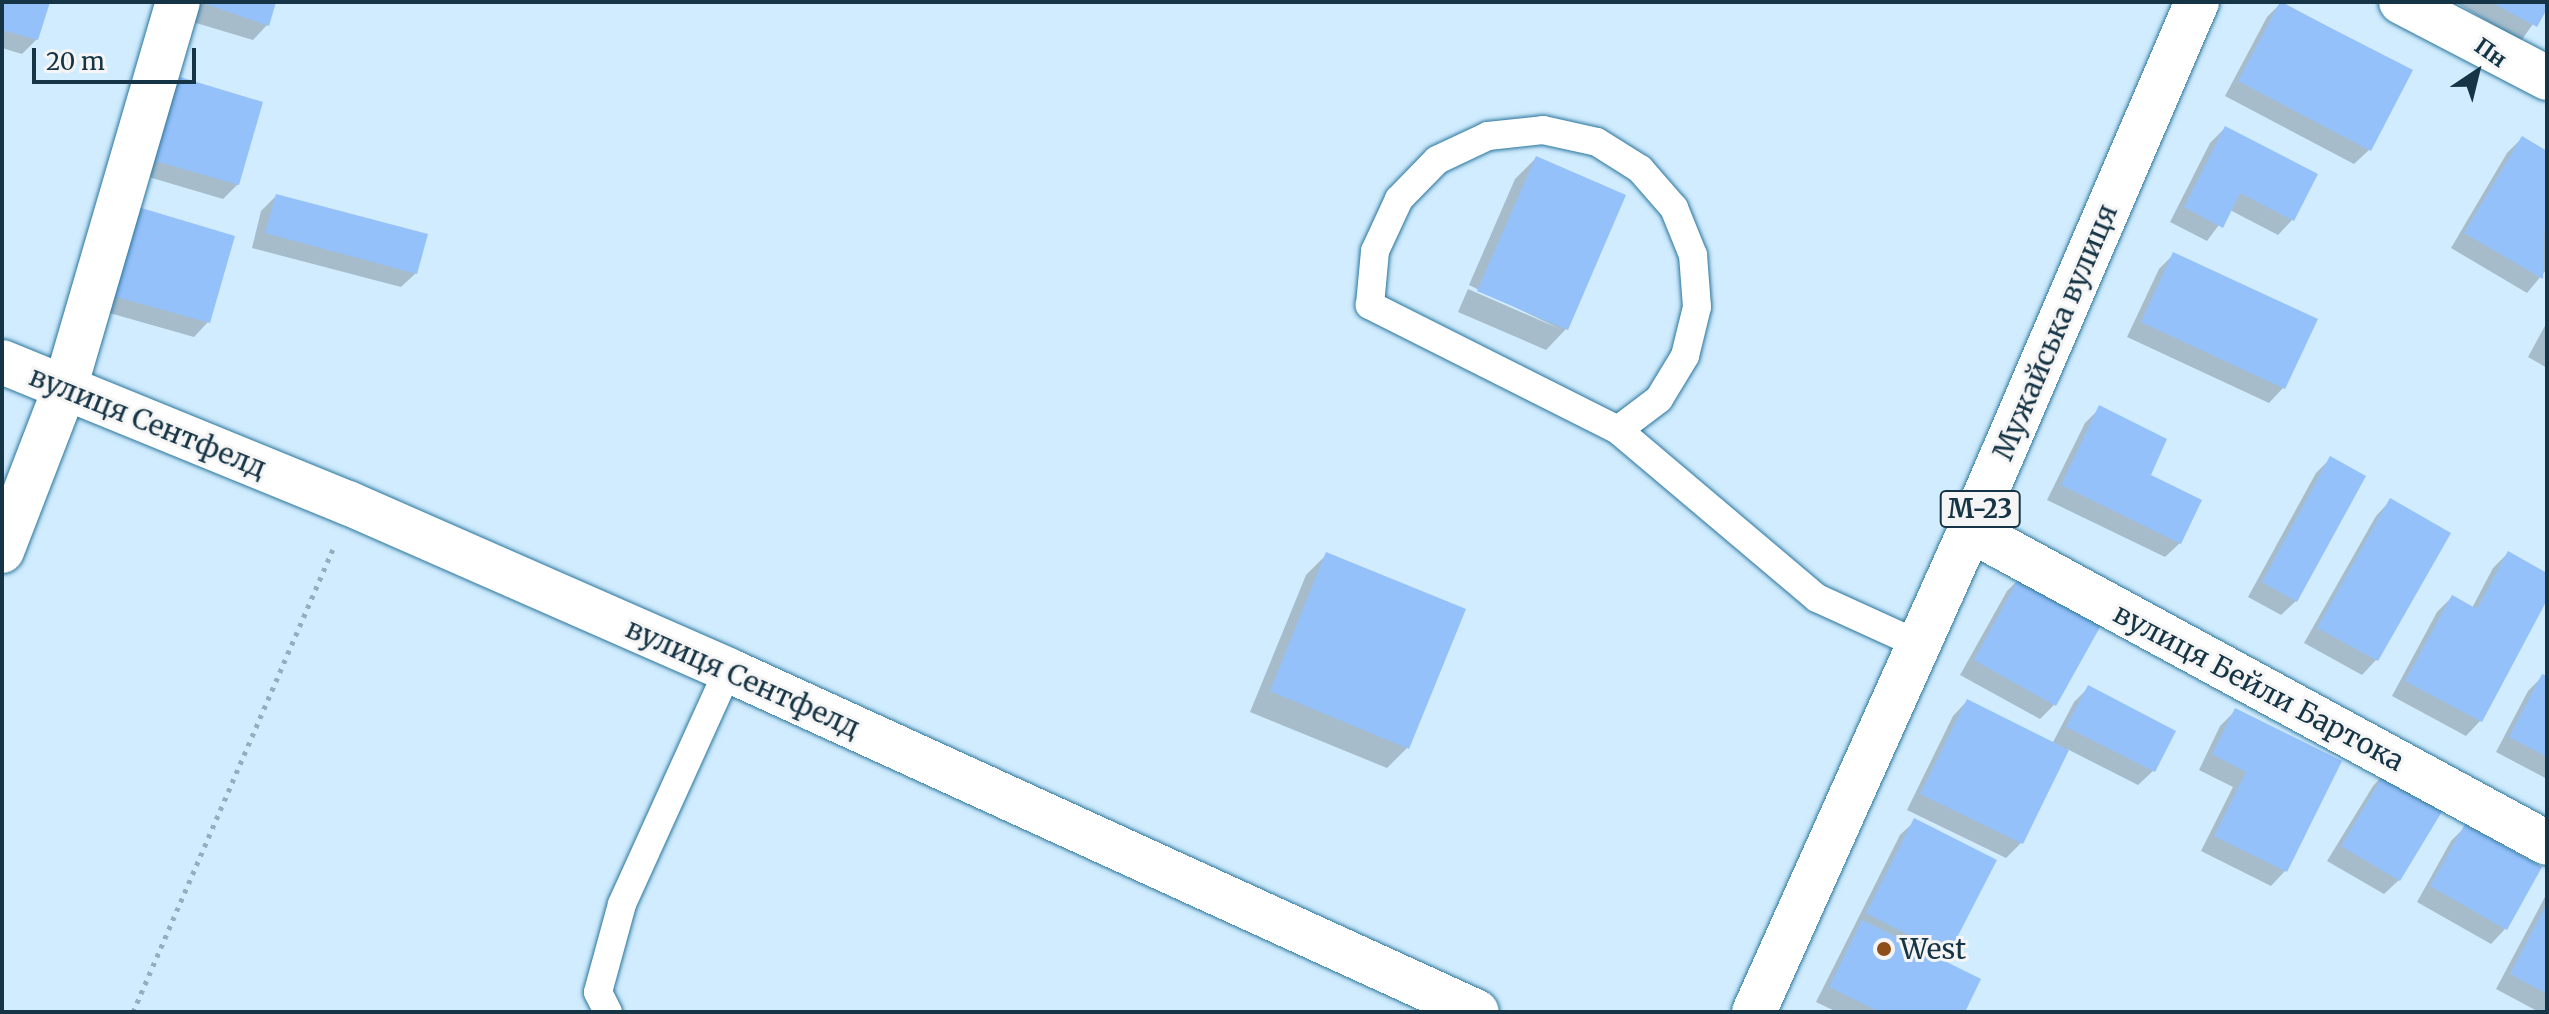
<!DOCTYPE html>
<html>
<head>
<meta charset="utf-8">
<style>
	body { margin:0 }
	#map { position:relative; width:2549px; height:1014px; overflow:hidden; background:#d0ecfe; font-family:Merriweather,serif }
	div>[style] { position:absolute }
	.shadow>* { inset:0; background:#0003 }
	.building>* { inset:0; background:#95c1fb }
	.path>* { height:5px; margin-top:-2.5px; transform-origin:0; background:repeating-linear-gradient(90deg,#92afc0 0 4px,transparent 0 10px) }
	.roads { filter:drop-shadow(0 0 2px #2a759d) drop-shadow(0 0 2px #2a759d) }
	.lane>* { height:28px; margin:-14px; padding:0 14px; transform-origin:14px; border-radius:14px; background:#fff }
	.street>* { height:44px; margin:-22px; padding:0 22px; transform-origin:22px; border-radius:22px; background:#fff }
	.secondary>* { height:44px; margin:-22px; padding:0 22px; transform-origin:22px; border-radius:22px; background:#fff }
	.highway>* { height:44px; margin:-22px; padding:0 22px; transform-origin:22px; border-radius:22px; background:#fff }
	.dots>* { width:22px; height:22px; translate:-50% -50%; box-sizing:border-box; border:4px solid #f5f5f5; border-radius:50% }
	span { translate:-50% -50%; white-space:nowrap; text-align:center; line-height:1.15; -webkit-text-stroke:6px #f5f5f5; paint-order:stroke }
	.shield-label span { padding:2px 6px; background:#f5f5f5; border:2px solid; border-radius:6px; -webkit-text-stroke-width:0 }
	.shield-label { font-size:26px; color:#153445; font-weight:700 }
	.street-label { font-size:28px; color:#153445 }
	.poi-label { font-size:28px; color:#153445 }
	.left { translate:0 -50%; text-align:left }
	.frame { position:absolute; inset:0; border:4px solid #153445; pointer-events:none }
	.north { position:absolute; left:2437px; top:32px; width:80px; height:80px; -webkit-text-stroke:6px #f5f5f5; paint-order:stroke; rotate:35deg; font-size:22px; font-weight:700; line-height:32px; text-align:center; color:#153445 }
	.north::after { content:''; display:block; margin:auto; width:28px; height:36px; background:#153445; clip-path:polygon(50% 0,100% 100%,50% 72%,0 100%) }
	.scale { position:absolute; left:32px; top:48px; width:164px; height:36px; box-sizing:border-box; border:4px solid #153445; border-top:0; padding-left:10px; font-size:24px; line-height:28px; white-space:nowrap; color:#153445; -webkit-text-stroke:6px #f5f5f5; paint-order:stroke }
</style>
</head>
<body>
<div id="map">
	<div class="shadow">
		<div style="clip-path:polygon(2px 2px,48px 2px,37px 39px,22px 54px,2px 48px)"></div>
		<div style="clip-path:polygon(190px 2px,274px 2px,267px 25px,253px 40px,186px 20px)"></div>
		<div style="clip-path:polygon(2282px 2px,2410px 71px,2369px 150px,2354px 164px,2225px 96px,2267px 17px)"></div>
		<div style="clip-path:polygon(2455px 2px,2547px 2px,2547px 4px,2521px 41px)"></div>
		<div style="clip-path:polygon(180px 80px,238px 184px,223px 199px,142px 175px,166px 94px)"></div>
		<div style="clip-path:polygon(2225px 128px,2292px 220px,2278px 235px,2230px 210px,2207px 241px,2170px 222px,2210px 143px)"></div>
		<div style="clip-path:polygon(2522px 138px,2547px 153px,2547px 269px,2527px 293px,2451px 248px,2507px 153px)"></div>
		<div style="clip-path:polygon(1536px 158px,1566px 329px,1546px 350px,1458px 312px,1468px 289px,1560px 329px,1469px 285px,1515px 179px)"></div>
		<div style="clip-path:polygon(276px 196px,416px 273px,401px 287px,252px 248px,261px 211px)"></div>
		<div style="clip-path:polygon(124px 224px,208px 322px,194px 337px,99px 310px)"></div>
		<div style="clip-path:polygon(2174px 254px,2315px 320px,2283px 388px,2269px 403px,2127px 337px,2159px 269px)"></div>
		<div style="clip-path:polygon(2547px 322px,2547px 368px,2528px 357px)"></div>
		<div style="clip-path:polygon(2100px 408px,2180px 543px,2165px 557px,2047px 500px,2085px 423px)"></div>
		<div style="clip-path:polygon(2330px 459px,2296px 601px,2281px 615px,2248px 597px,2316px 473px)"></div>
		<div style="clip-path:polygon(2390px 501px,2448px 534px,2376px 660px,2362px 675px,2304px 643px,2376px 516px)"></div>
		<div style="clip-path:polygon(2508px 553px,2547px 575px,2547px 596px,2480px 721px,2466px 736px,2392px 696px,2437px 612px,2452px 597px,2472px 608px,2493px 568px)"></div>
		<div style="clip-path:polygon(1326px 555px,1407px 748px,1387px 768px,1250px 712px,1306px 575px)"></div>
		<div style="clip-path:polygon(2021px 577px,2054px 705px,2040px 719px,1960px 675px,2007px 591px)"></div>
		<div style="clip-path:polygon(2543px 676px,2547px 679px,2547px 779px,2496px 752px,2528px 691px)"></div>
		<div style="clip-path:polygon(2088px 688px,2153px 771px,2138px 785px,2067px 749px,2021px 843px,2006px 858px,1907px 810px,1953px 716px,1967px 701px,2052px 744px,2074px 702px)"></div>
		<div style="clip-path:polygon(2235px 711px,2285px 871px,2271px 886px,2201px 851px,2233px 787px,2199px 770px,2220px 726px)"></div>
		<div style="clip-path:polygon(2387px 771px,2399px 880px,2384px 894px,2327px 861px,2373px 786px)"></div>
		<div style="clip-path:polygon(1915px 821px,1947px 954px,1940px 961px,1962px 1012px,1837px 1012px,1816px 1002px,1900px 835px)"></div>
		<div style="clip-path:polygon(2466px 826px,2505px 929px,2491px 944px,2417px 902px,2451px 841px)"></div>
		<div style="clip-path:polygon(2547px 893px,2547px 1012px,2539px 1012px,2496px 989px)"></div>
	</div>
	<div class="building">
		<div style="clip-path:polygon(2px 2px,50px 2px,38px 40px,2px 30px)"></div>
		<div style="clip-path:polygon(200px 2px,276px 2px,269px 26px)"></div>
		<div style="clip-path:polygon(2280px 2px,2413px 70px,2371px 151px,2238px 81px)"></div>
		<div style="clip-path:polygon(2491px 2px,2547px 2px,2547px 9px,2537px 27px)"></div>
		<div style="clip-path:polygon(180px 77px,263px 102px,239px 185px,155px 161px)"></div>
		<div style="clip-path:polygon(2225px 126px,2318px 174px,2294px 221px,2240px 193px,2223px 228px,2184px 207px)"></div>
		<div style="clip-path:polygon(2522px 136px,2547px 151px,2543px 279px,2464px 233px)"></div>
		<div style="clip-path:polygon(1536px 156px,1626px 195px,1568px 330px,1477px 291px)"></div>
		<div style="clip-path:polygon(276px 194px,428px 234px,417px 274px,265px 233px)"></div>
		<div style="clip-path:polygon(138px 207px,235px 236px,210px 323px,113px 296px)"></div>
		<div style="clip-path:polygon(2173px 252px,2318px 319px,2285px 389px,2141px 322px)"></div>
		<div style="clip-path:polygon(2099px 405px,2167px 439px,2151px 475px,2202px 500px,2181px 544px,2061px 485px)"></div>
		<div style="clip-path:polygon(2330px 456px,2366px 476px,2297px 602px,2262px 582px)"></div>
		<div style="clip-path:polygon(2390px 498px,2451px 533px,2378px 661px,2317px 628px)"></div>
		<div style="clip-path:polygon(2508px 551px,2547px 573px,2547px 600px,2482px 722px,2405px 681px,2452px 595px,2477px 609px)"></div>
		<div style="clip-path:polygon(1326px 552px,1466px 609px,1409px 749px,1270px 691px)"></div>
		<div style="clip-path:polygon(2021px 574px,2104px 620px,2056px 706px,1974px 660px)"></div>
		<div style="clip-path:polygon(2542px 674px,2547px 676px,2547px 757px,2509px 737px)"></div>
		<div style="clip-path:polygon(2088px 685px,2176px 731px,2155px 772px,2066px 727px)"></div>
		<div style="clip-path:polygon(1967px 699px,2069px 750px,2023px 844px,1920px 794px)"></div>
		<div style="clip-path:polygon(2235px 708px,2342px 761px,2287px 872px,2214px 836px,2246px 772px,2212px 754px)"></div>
		<div style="clip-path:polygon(2387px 769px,2446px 805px,2400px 881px,2341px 846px)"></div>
		<div style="clip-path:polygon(1914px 818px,1997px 860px,1948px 955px,1866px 913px)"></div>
		<div style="clip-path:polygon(2465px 824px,2542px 867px,2507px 930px,2430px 886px)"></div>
		<div style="clip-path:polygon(2547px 903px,2547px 994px,2510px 974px)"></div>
		<div style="clip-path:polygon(1862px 920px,1981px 979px,1965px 1012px,1880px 1012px,1829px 987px)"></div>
	</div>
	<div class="path">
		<div style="left:133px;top:1012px;width:504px;rotate:-66.64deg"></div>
	</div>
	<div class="roads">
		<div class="lane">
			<div style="left:1543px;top:130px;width:55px;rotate:12.5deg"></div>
			<div style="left:1597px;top:142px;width:51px;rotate:32.1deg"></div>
			<div style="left:1640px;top:169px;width:52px;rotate:48.9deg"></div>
			<div style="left:1674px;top:208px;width:51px;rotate:68deg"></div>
			<div style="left:1693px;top:255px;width:52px;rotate:85.6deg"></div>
			<div style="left:1697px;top:307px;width:50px;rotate:103.8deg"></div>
			<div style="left:1685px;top:356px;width:50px;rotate:121.2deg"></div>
			<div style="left:1659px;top:399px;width:51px;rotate:142.9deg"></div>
			<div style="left:1618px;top:430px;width:278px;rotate:-153.3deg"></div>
			<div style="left:1370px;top:305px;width:54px;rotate:-84.7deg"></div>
			<div style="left:1375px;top:251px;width:57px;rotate:-65.2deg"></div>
			<div style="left:1399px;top:199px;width:54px;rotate:-45.7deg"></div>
			<div style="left:1437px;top:160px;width:56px;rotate:-25.2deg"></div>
			<div style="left:1488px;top:136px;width:55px;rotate:-6.2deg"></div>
			<div style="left:1618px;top:430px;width:260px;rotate:40.2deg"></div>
			<div style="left:1817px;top:598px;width:113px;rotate:24.5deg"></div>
			<div style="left:608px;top:1012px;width:22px;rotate:-117deg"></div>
			<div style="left:598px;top:992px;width:91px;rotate:-74.7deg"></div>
			<div style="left:622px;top:904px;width:257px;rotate:-65.6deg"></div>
		</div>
		<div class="street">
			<div style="left:2401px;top:2px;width:165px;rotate:27.5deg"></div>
			<div style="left:1970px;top:530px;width:656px;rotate:28.48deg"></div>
			<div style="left:2px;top:551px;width:175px;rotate:-68.9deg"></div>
			<div style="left:65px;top:388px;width:402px;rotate:-73.7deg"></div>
		</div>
		<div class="secondary">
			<div style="left:2px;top:362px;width:374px;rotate:22.2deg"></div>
			<div style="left:348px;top:503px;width:415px;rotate:23.7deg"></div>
			<div style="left:728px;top:670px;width:823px;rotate:24.54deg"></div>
		</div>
		<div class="highway">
			<div style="left:1754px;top:1012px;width:528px;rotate:-65.86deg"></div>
			<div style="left:1970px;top:530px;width:575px;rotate:-66.74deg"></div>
		</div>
	</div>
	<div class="dots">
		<div style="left:1884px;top:949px;background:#8e4e18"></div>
	</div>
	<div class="shield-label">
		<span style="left:1980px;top:509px">М-23</span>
	</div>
	<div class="street-label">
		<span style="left:2055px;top:332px;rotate:-67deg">Мужайська вулиця</span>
		<span style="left:148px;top:422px;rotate:22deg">вулиця Сентфелд</span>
		<span style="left:743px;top:678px;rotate:24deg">вулиця Сентфелд</span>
		<span style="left:2259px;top:687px;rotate:28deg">вулиця Бейли Бартока</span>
	</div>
	<div class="poi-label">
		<span class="left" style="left:1900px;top:949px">West</span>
	</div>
	<div class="frame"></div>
	<div class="north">Пн</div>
	<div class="scale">20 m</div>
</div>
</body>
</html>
